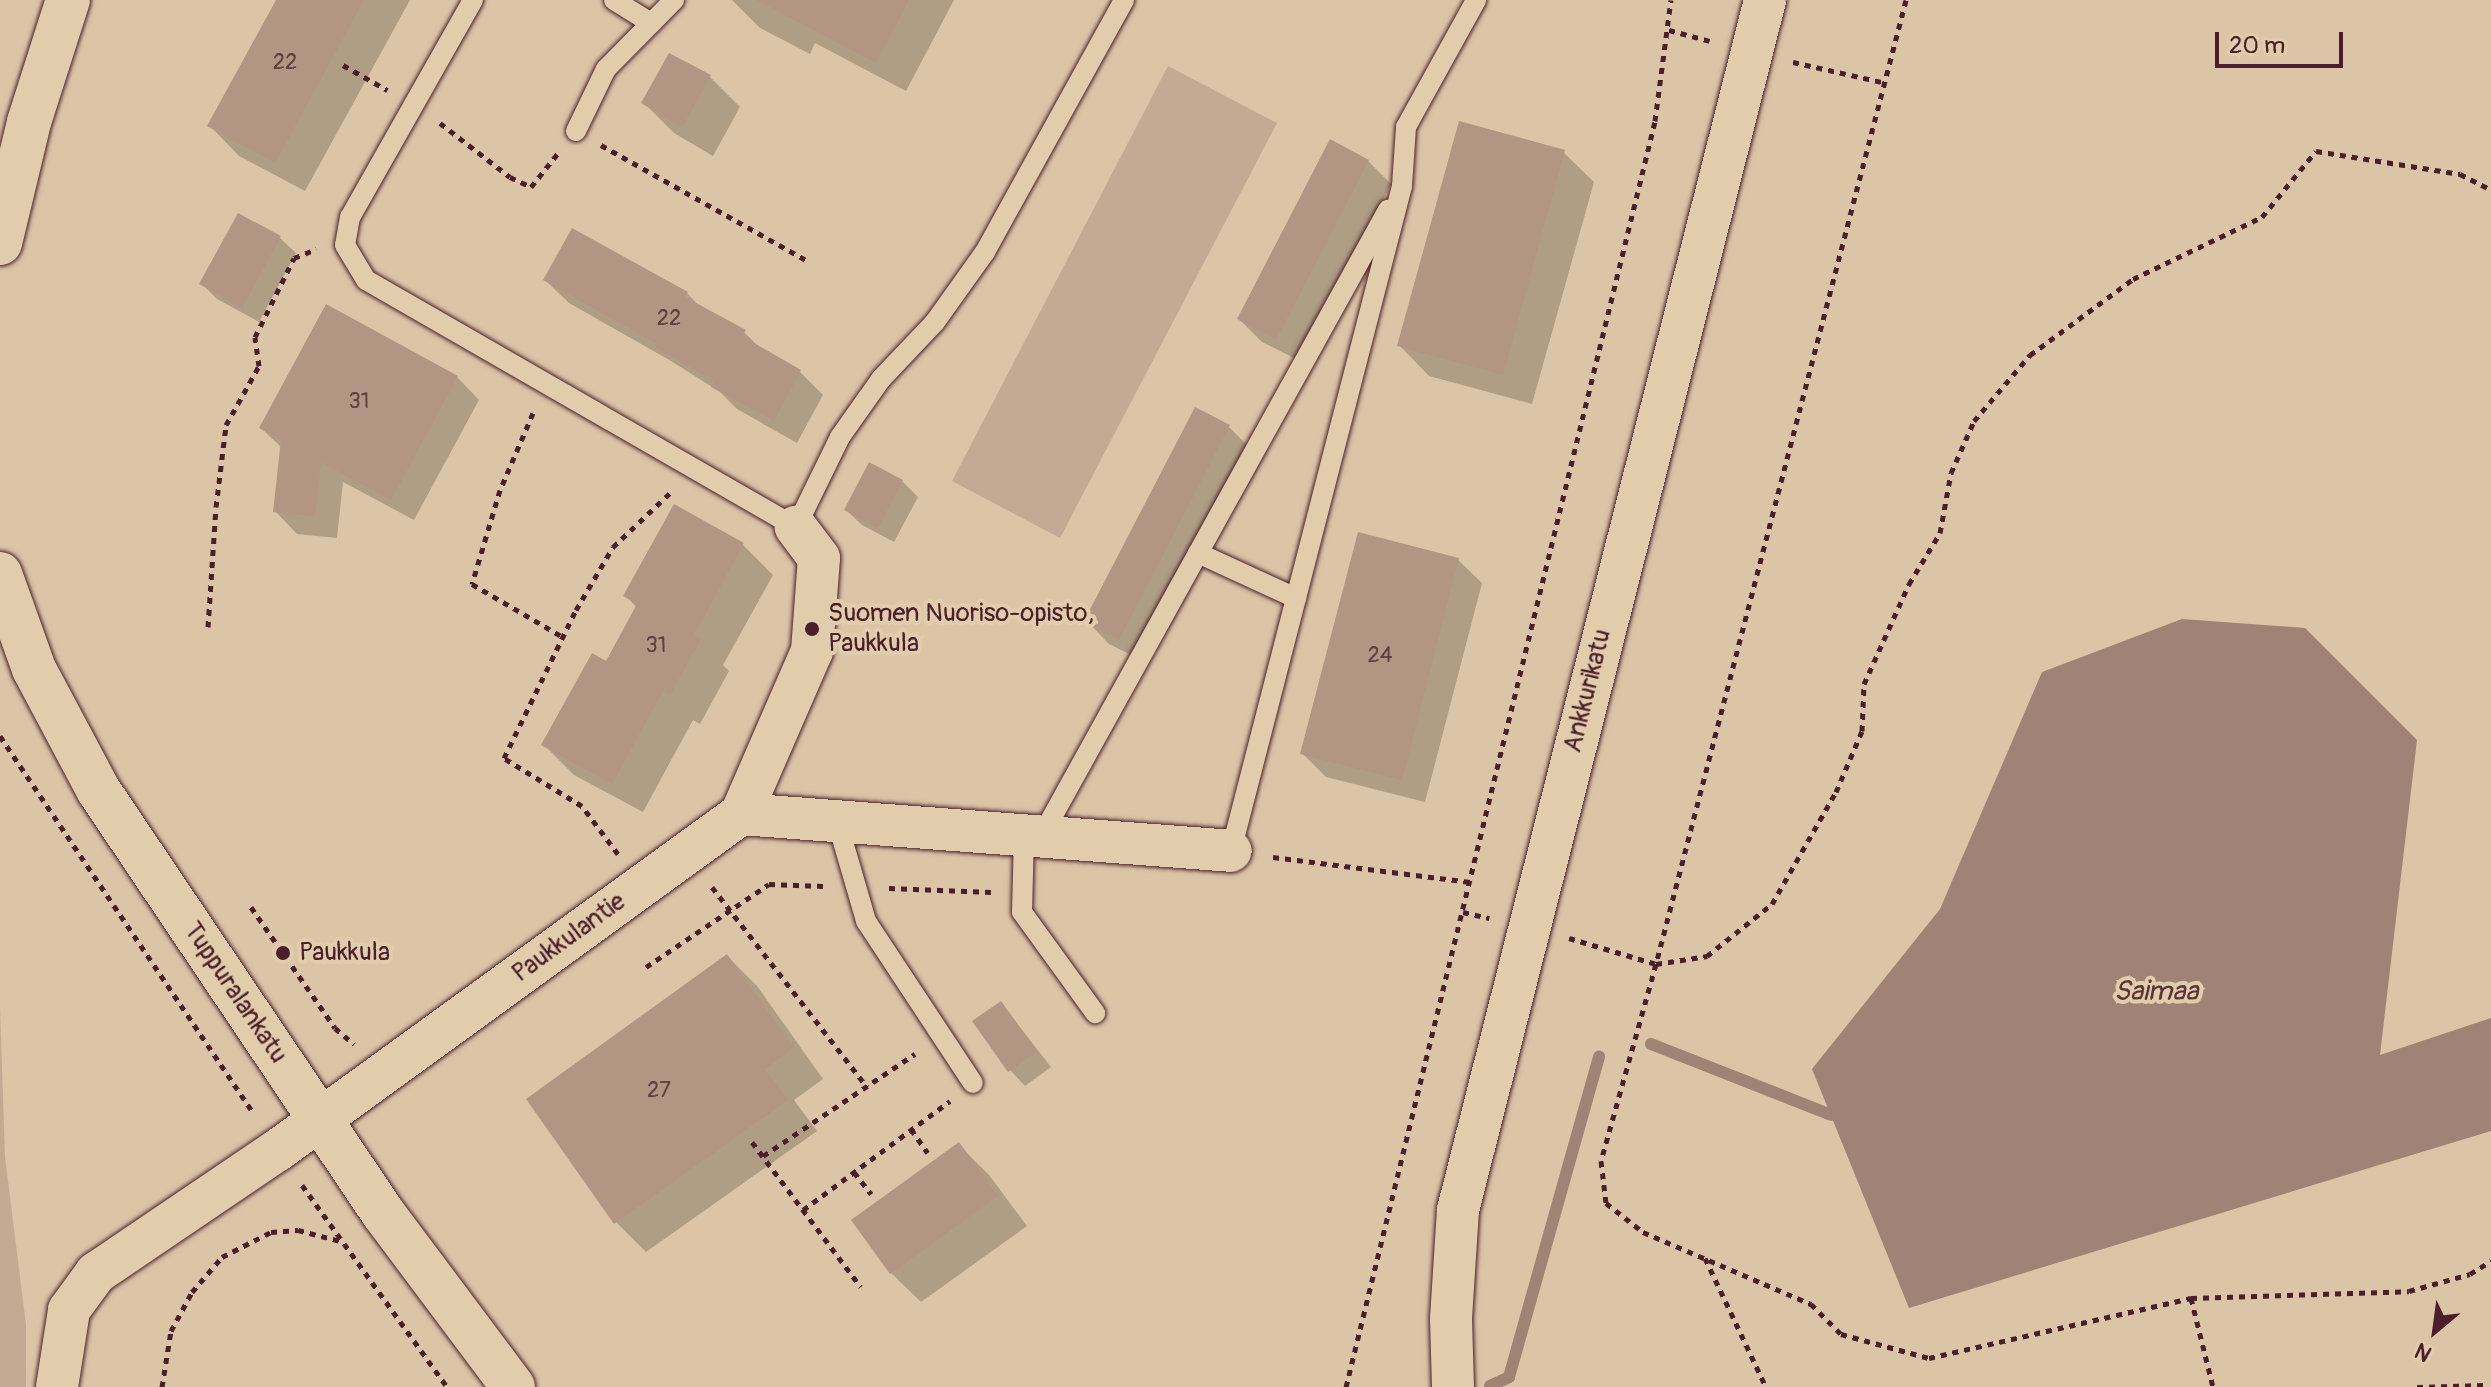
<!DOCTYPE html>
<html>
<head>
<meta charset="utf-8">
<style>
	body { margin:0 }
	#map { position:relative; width:2491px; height:1387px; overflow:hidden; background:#dbc5a6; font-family:Pangolin,sans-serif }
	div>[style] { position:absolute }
	.green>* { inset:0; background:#c3aa92 }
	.water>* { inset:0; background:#a18376 }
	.shadow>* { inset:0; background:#0003 }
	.stream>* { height:12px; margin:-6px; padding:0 6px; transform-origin:6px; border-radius:6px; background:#a18376 }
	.building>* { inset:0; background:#b29683 }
	.path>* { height:5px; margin-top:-2.5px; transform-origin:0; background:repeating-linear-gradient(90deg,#4a1f2b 0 6px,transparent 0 12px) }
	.roads { filter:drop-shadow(0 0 2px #4a1f2b) drop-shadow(0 0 2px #4a1f2b) }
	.lane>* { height:20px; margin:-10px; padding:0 10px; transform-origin:10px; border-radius:10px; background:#e1ccab }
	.street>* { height:42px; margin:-21px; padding:0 21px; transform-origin:21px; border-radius:21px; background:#e1ccab }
	.secondary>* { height:44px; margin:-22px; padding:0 22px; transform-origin:22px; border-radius:22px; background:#e1ccab }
	.dots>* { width:22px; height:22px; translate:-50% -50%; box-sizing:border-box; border:4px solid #e1ccab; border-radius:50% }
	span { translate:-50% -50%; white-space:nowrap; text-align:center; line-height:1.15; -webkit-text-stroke:8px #e1ccab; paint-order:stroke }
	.number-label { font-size:22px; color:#643d41 }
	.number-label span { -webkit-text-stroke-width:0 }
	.poi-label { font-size:26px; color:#4a1f2b }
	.left { translate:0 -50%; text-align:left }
	.street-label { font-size:26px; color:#4a1f2b }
	.water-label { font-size:28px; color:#5b333a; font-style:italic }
	.north { position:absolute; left:2395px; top:1291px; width:80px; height:80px; -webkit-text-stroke:6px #e1ccab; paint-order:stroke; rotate:209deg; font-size:22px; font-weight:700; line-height:32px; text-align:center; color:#4a1f2b }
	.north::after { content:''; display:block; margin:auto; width:28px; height:36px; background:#4a1f2b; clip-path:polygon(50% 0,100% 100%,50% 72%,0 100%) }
	.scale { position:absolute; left:2215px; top:32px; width:128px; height:36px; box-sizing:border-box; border:4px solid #4a1f2b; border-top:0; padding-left:10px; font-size:24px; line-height:28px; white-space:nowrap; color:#4a1f2b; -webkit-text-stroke:6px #e1ccab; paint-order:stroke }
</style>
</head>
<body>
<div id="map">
	<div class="green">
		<div style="clip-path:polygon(1168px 66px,1277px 123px,1060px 538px,952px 481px)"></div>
		<div style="clip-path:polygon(0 1008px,5px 1157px,26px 1325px,26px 1387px,0 1387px)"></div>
	</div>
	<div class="water">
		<div style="clip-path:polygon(2182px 619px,2305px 628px,2417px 740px,2380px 1055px,2491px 1018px,2491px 1131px,1909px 1308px,1812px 1069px,1940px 909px,2042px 672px)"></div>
	</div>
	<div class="shadow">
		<div style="clip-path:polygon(278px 0,410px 0,305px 191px,239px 156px,210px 126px)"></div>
		<div style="clip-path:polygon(732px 0,954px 0,906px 91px,815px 43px,810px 54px,760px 28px)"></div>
		<div style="clip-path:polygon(710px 77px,740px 107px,713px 156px,674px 133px,644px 103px)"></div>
		<div style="clip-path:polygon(1563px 152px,1594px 182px,1532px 404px,1429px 376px,1399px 345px)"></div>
		<div style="clip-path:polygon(1368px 161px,1391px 184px,1300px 361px,1262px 342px,1239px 319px)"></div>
		<div style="clip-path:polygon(239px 215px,280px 238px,296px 253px,259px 322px,217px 299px,201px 283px)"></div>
		<div style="clip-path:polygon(545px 280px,687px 293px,701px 308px,744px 332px,763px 351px,800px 372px,823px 395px,797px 443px,737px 409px,720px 392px,671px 361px,569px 303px)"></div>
		<div style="clip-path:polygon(457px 377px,479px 400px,414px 520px,343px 482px,337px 538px,297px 534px,275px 511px,282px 448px,261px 428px)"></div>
		<div style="clip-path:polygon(1196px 409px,1229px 427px,1252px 450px,1143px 661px,1109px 644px,1086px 620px)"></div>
		<div style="clip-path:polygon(902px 481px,918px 497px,894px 542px,862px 525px,846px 510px)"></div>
		<div style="clip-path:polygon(675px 507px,743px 545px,773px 575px,723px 665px,729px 671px,700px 724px,693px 720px,643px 812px,574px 775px,544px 745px,607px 663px,637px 608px,626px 596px)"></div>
		<div style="clip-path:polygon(1458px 560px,1482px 583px,1425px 802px,1326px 777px,1302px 753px)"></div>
		<div style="clip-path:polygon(727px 956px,757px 986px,823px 1079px,794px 1100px,817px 1131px,646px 1252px,616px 1222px)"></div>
		<div style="clip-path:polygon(1001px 1003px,1051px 1067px,1025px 1086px,1010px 1070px)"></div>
		<div style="clip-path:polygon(959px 1145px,989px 1175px,1027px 1226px,921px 1302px,891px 1273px)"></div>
	</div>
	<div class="stream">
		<div style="left:1651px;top:1044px;width:193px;rotate:21.5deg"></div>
		<div style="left:1490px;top:1386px;width:21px;rotate:-25deg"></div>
		<div style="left:1509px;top:1377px;width:333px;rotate:-74.3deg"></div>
	</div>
	<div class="building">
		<div style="clip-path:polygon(276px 0,364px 0,275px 163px,207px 126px)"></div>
		<div style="clip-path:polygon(757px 0,909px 0,876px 63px)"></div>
		<div style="clip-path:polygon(669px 53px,711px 75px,682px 128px,641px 103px)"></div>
		<div style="clip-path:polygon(1459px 121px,1565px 150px,1503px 375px,1397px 346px)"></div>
		<div style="clip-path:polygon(1330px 139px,1369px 160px,1276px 340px,1237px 319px)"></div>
		<div style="clip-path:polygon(238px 213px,281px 236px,242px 308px,199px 284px)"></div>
		<div style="clip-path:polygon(572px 228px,688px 292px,685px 297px,746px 330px,742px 336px,801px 370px,774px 421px,711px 387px,714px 381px,655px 347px,657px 344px,543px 280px)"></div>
		<div style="clip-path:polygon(326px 304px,458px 376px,391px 500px,321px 462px,315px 517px,273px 512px,281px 440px,259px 428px)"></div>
		<div style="clip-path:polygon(1195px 407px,1230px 425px,1119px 640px,1084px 621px)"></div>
		<div style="clip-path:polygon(869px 462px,903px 480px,878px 528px,844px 510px)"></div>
		<div style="clip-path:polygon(674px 504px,744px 543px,694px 635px,701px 639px,670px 695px,663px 691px,612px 784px,541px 745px,592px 653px,606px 661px,637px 604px,623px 596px)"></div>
		<div style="clip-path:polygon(1358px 532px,1459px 558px,1402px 780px,1300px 754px)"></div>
		<div style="clip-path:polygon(727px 954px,794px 1048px,765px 1069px,788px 1100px,614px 1224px,526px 1099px)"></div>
		<div style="clip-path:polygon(1001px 1001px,1037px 1051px,1008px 1072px,972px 1021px)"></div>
		<div style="clip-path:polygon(959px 1142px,998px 1196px,890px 1274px,851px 1220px)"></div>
	</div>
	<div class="path">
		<div style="left:1906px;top:0;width:996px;rotate:104.54deg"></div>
		<div style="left:1656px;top:964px;width:205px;rotate:105.6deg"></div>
		<div style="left:1601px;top:1161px;width:42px;rotate:83.2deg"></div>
		<div style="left:1606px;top:1203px;width:47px;rotate:38.1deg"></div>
		<div style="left:1643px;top:1232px;width:183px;rotate:23.2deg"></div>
		<div style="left:1811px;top:1304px;width:42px;rotate:45deg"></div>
		<div style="left:1841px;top:1334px;width:91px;rotate:15.3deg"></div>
		<div style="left:1929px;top:1358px;width:269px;rotate:-12.9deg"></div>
		<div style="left:2191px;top:1298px;width:218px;rotate:-1.8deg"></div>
		<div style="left:2409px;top:1291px;width:63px;rotate:-15.6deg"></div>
		<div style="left:2470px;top:1274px;width:25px;rotate:-32deg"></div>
		<div style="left:1669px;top:30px;width:42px;rotate:15deg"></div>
		<div style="left:1793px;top:62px;width:95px;rotate:12.7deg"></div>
		<div style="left:343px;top:65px;width:51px;rotate:29.6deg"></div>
		<div style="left:440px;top:123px;width:88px;rotate:37.6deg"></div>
		<div style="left:510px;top:177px;width:23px;rotate:25deg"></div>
		<div style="left:531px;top:187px;width:43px;rotate:-51.5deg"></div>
		<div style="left:601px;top:145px;width:235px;rotate:29.3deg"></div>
		<div style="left:533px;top:413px;width:84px;rotate:113.2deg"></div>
		<div style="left:500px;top:490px;width:98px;rotate:106.6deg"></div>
		<div style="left:472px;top:584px;width:105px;rotate:30.2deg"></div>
		<div style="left:208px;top:627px;width:120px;rotate:-86.2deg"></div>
		<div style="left:216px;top:507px;width:83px;rotate:-83deg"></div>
		<div style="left:226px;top:425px;width:68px;rotate:-60.8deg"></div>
		<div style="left:259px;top:366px;width:29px;rotate:-98deg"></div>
		<div style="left:255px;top:337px;width:88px;rotate:-63.7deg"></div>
		<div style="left:294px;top:258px;width:24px;rotate:-22deg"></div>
		<div style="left:0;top:736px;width:455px;rotate:56.1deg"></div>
		<div style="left:618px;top:854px;width:60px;rotate:-126.9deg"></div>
		<div style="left:582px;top:806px;width:92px;rotate:-148.4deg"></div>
		<div style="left:504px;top:758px;width:165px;rotate:-64.1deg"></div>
		<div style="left:576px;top:610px;width:73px;rotate:-59.6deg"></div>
		<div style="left:613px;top:547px;width:81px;rotate:-43.5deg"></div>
		<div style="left:1273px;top:857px;width:199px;rotate:7.2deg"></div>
		<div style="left:712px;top:887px;width:253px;rotate:52.2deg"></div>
		<div style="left:889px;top:888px;width:102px;rotate:2.2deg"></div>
		<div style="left:251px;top:907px;width:147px;rotate:55.2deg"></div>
		<div style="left:335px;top:1028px;width:25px;rotate:40deg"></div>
		<div style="left:1463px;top:912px;width:27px;rotate:13deg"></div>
		<div style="left:1569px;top:938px;width:91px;rotate:16.6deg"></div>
		<div style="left:1656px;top:964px;width:52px;rotate:-8.9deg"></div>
		<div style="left:1707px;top:956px;width:83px;rotate:-38.7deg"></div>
		<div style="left:1772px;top:904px;width:129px;rotate:-60.3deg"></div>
		<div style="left:1836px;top:792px;width:66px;rotate:-66.9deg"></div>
		<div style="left:1862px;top:731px;width:47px;rotate:-87.6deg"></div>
		<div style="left:1864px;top:684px;width:110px;rotate:-65.8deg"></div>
		<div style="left:1909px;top:584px;width:60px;rotate:-58.7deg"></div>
		<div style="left:1940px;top:533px;width:61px;rotate:-79.6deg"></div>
		<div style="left:1951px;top:473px;width:57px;rotate:-66.1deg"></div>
		<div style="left:1974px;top:421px;width:87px;rotate:-49.7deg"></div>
		<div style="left:2030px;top:355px;width:128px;rotate:-36.4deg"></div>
		<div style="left:2133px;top:279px;width:143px;rotate:-25.7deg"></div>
		<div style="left:2262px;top:217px;width:85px;rotate:-50.7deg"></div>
		<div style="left:2316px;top:151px;width:146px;rotate:9.1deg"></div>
		<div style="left:2460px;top:174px;width:35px;rotate:27deg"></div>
		<div style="left:646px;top:967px;width:148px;rotate:-34deg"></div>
		<div style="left:769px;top:884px;width:54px;rotate:2.1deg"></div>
		<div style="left:911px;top:1129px;width:29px;rotate:55deg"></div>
		<div style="left:752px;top:1142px;width:181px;rotate:53.1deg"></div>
		<div style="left:763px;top:1156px;width:183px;rotate:-33.9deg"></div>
		<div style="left:854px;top:1172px;width:28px;rotate:52deg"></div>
		<div style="left:302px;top:1185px;width:249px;rotate:54.3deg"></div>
		<div style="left:803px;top:1210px;width:183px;rotate:-36.6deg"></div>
		<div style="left:1705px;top:1258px;width:143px;rotate:64.7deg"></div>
		<div style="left:2191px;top:1298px;width:92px;rotate:76.1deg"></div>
		<div style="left:162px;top:1387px;width:57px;rotate:-80.9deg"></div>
		<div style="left:171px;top:1331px;width:44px;rotate:-61.7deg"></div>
		<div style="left:192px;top:1292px;width:46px;rotate:-49.4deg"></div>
		<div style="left:222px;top:1257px;width:55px;rotate:-27deg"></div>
		<div style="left:271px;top:1232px;width:27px;rotate:-4deg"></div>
		<div style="left:298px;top:1230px;width:43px;rotate:14.7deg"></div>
		<div style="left:1346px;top:1387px;width:1303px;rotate:-76.28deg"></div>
		<div style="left:1655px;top:121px;width:122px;rotate:-82.5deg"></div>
		<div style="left:2417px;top:1387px;width:67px;rotate:-1.7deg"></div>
	</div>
	<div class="roads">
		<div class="lane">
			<div style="left:473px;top:0;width:249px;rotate:119.5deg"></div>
			<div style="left:350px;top:217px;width:28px;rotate:100deg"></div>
			<div style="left:345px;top:245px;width:41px;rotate:59deg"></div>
			<div style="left:366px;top:280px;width:496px;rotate:29.9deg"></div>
			<div style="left:796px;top:527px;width:100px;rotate:-63.9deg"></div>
			<div style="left:840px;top:437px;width:71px;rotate:-54.7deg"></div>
			<div style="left:881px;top:379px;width:79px;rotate:-46.5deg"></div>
			<div style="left:935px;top:322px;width:86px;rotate:-54.5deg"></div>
			<div style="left:985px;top:252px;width:288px;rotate:-61.1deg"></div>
			<div style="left:614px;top:0;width:44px;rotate:31.9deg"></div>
			<div style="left:576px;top:131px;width:69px;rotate:-64.2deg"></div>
			<div style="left:606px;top:69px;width:97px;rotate:-45.4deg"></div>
			<div style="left:1198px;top:553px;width:108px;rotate:24.7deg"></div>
			<div style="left:837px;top:821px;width:104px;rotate:73.8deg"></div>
			<div style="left:866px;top:921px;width:194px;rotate:56.6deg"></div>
			<div style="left:1024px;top:836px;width:76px;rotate:91.5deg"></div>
			<div style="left:1022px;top:912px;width:125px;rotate:54.1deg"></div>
			<div style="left:1041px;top:837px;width:717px;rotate:-61.04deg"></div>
			<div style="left:1231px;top:851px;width:687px;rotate:-75.58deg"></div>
			<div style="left:1402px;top:186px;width:59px;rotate:-86.1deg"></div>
			<div style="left:1406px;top:127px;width:145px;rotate:-61.1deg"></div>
		</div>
		<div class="street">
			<div style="left:741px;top:814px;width:178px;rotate:-66.5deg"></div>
			<div style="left:812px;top:651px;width:93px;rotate:-85.7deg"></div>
			<div style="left:819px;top:558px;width:39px;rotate:-127deg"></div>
			<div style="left:57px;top:1387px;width:78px;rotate:-81.1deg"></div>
			<div style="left:69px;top:1310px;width:46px;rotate:-53.9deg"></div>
			<div style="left:96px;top:1273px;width:220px;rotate:-34.1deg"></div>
			<div style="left:278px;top:1150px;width:572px;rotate:-35.97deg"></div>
			<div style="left:741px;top:814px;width:491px;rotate:4.3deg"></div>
			<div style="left:1453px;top:1387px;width:69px;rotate:-91.7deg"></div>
			<div style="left:1451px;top:1318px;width:108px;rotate:-86.3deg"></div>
			<div style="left:1458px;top:1210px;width:1248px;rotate:-75.76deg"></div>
		</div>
		<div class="secondary">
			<div style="left:0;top:243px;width:124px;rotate:-76.5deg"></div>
			<div style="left:29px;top:122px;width:128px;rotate:-72.3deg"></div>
			<div style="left:0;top:574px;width:101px;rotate:70.3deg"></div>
			<div style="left:34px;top:669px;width:138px;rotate:62deg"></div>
			<div style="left:99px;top:791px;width:509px;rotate:56.06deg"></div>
			<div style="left:383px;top:1213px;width:217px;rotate:53.2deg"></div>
		</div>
	</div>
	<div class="dots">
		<div style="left:812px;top:629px;background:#4a1f2b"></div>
		<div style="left:283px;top:953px;background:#4a1f2b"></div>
	</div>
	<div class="number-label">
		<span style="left:285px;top:63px">22</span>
		<span style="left:669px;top:319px">22</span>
		<span style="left:359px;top:402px">31</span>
		<span style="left:656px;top:646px">31</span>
		<span style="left:1380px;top:656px">24</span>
		<span style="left:659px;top:1091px">27</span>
	</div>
	<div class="poi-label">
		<span class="left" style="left:828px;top:629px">Suomen Nuoriso-opisto,<br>Paukkula</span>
		<span class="left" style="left:299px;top:953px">Paukkula</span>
	</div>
	<div class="street-label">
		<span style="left:1588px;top:691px;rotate:-76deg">Ankkurikatu</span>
		<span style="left:569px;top:938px;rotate:-36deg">Paukkulantie</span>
		<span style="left:235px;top:993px;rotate:56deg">Tuppuralankatu</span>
	</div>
	<div class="water-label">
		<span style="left:2156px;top:992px">Saimaa</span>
	</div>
	<div class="north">N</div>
	<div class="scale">20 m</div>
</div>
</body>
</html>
